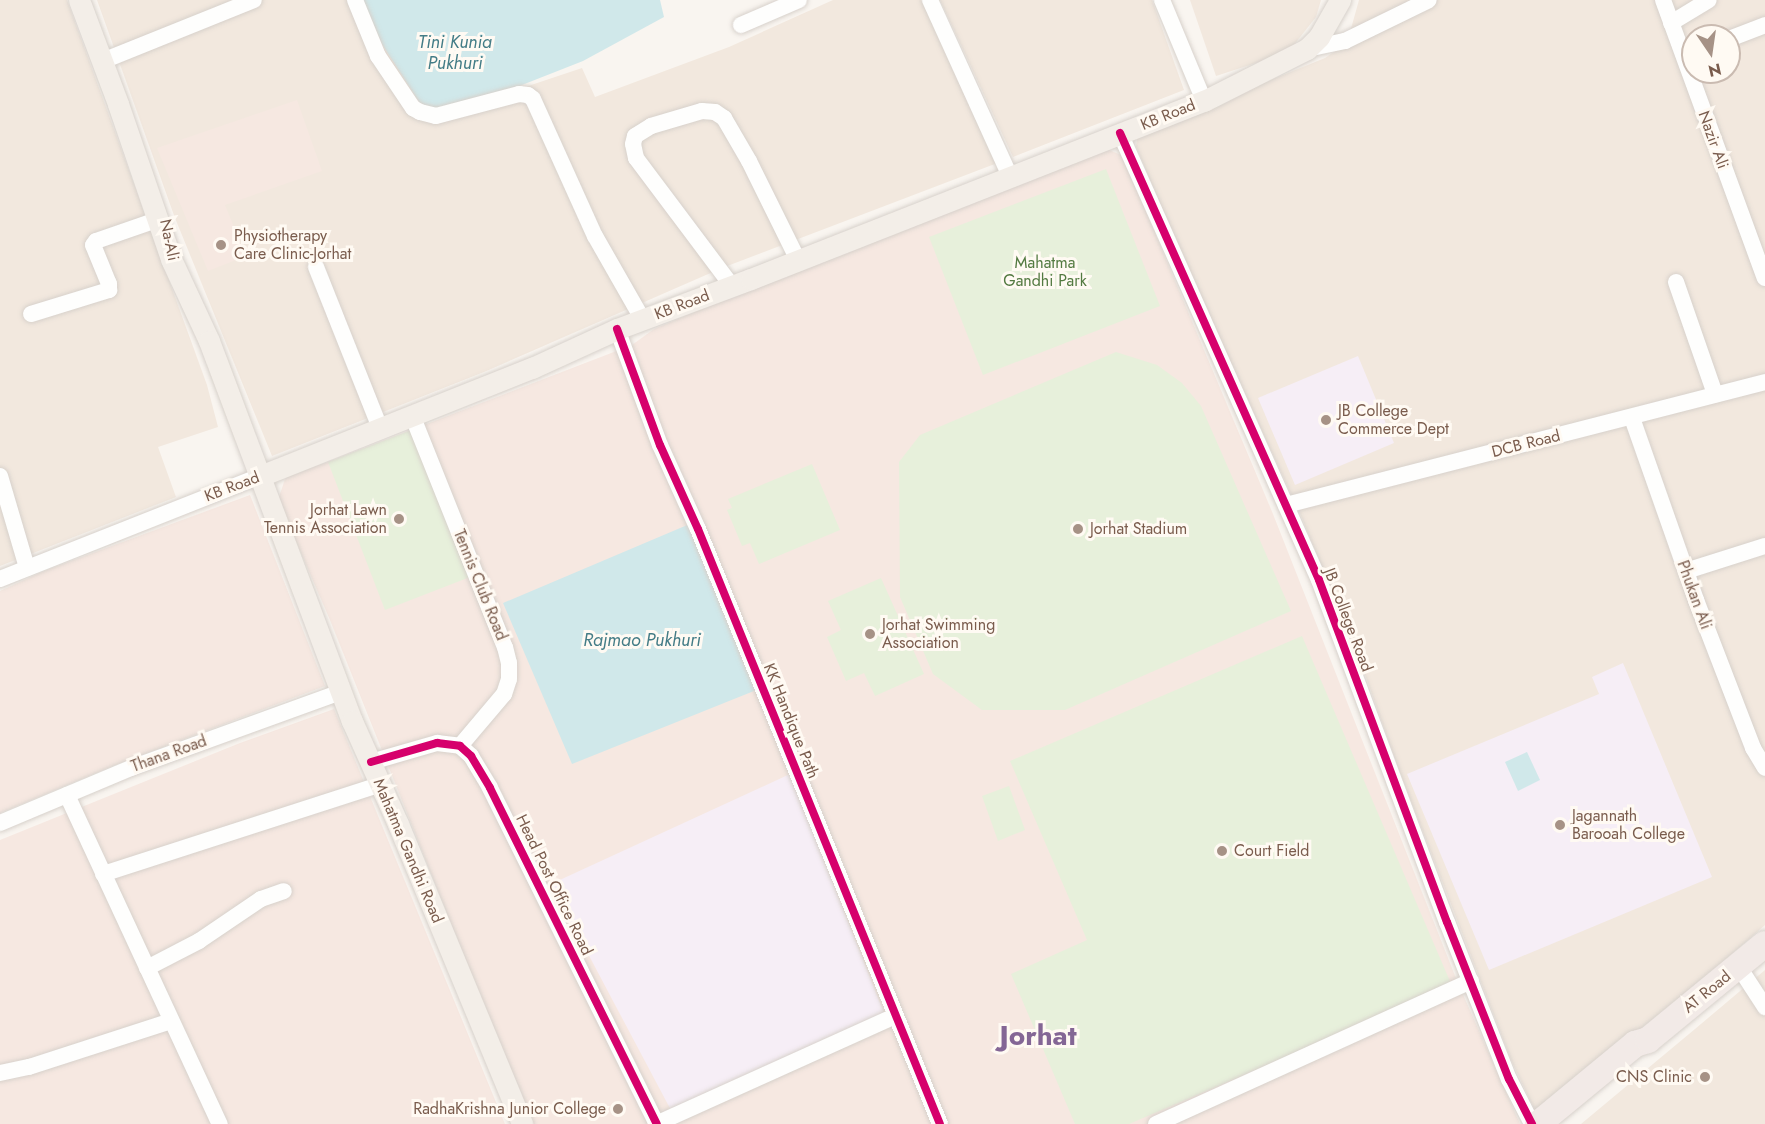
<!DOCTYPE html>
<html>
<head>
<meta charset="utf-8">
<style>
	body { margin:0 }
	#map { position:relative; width:1765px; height:1124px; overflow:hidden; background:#f9f5f0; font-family:Jost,sans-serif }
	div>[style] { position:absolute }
	.residential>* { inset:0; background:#f2e8de }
	.commercial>* { inset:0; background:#f6e8e1 }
	.education>* { inset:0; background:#f6eef6 }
	.green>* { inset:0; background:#e7f0db }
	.water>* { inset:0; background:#d0e8ea }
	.roads { filter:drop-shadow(0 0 2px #d7d1cb) drop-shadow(0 0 2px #d7d1cb) }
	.minor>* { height:16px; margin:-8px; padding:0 8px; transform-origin:8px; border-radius:8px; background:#fefefd }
	.major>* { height:21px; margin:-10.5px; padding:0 10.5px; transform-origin:10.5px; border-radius:10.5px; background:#f3eee8 }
	.highway>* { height:26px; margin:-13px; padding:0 13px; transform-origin:13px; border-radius:13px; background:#f2eae7 }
	.cycleway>* { height:8px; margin:-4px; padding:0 4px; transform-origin:4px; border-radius:4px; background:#d6006c }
	.dots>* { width:16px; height:16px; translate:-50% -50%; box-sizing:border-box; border:3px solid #fffaf3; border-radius:50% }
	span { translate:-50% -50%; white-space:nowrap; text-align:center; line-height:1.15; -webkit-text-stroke:6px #fffaf3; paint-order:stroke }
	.street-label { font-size:16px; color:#7a5c4d }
	.poi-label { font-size:16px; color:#7a5c4d }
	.left { translate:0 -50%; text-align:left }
	.right { translate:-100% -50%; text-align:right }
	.park-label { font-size:16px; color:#537a41 }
	.water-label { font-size:18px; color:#437c86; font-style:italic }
	.town-label { font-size:28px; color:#846695; font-weight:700 }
	.north { position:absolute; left:1681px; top:24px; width:60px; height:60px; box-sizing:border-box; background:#fffaf3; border:2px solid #cabbb1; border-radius:50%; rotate:167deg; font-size:16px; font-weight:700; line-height:24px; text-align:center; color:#7a5c4d }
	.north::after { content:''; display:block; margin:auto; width:21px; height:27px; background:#a69286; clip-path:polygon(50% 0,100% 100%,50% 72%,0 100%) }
</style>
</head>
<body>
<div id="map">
	<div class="residential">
		<div style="clip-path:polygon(0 0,67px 0,207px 385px,218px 427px,158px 447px,176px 497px,0 566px)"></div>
		<div style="clip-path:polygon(97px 0,363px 0,463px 108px,582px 68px,595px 97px,729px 47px,833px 0,932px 0,1000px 162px,722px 268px,484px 372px,272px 456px,175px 218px)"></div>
		<div style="clip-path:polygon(940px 0,1152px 0,1184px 90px,1013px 157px)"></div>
		<div style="clip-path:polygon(1190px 0,1321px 0,1316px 17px,1293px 46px,1268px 59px,1216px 76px)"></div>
		<div style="clip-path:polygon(evenodd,1359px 0,1765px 0,1765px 925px,1540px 1121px,1512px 1062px,1398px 767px,1358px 655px,1302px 518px,1183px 258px,1136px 146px,1138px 134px,1325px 58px,1347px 43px,1359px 0,1693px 36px,1729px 36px,1729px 72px,1693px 72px,1693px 36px)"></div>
		<div style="clip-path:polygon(1765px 970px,1765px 1124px,1581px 1124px,1695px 1029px)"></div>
	</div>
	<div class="commercial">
		<div style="clip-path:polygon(297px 100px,322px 171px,225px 205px,246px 256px,208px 271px,157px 148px)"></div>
		<div style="clip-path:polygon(1107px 149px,1121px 155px,1128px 169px,1273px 514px,1457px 981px,1520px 1124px,531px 1124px,330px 620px,278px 500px,285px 479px,293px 473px,328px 462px,632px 345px,654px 329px,832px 254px)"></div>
		<div style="clip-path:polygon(250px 495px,325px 686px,115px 765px,0 813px,0 591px,44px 571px)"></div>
		<div style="clip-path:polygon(334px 709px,505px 1124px,0 1124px,0 840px,240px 743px)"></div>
	</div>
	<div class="education">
		<div style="clip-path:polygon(1358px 356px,1394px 443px,1295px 485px,1258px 398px)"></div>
		<div style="clip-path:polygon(1623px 663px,1712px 877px,1489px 970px,1407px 774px,1599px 694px,1592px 677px)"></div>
		<div style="clip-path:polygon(790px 774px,887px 1021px,673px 1114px,551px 884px)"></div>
	</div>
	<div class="green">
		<div style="clip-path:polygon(1106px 169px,1160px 306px,983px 375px,929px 237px)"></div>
		<div style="clip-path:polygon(1116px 352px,1157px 365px,1182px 383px,1201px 406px,1291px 611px,1065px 710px,982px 710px,933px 674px,900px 597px,899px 462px,920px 435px)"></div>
		<div style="clip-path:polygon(414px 429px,470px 577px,385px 610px,328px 462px)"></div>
		<div style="clip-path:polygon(812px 464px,840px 530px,759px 564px,750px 543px,742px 546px,727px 510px,732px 508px,728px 499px)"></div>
		<div style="clip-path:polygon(881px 578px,924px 674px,875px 696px,864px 673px,846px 681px,827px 637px,841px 630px,828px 601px)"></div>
		<div style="clip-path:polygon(1302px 636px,1452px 986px,1129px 1124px,1075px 1124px,1011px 974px,1087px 940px,1010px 761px)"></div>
		<div style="clip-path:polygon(1009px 786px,1025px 830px,998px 841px,982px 796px)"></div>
	</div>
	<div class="water">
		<div style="clip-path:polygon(363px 0,660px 0,664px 17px,583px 61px,463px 108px,423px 108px,382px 44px)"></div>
		<div style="clip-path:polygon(692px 523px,759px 689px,572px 764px,503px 603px)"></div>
		<div style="clip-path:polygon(1527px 752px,1540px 780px,1518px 791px,1505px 762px)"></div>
	</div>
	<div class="roads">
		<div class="minor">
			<div style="left:355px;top:0;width:61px;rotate:67.7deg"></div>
			<div style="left:378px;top:56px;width:63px;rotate:56.1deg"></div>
			<div style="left:413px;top:108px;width:8px;rotate:30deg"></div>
			<div style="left:420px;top:112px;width:16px;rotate:14deg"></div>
			<div style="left:436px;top:116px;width:86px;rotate:-14.8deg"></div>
			<div style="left:519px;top:94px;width:9px;rotate:6deg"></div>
			<div style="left:528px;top:95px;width:6px;rotate:39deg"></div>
			<div style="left:533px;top:99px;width:150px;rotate:65.7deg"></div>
			<div style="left:595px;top:236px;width:97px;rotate:60.3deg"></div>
			<div style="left:930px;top:0;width:193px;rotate:65.6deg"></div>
			<div style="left:1162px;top:0;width:109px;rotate:67.4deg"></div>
			<div style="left:1663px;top:0;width:296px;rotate:69.9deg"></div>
			<div style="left:1671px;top:23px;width:44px;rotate:-31.2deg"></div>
			<div style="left:741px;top:25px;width:63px;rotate:-23.3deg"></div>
			<div style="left:1729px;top:39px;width:39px;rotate:-21deg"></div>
			<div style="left:1307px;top:49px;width:39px;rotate:-12deg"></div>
			<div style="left:1345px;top:41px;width:93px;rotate:-26deg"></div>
			<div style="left:110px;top:58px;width:155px;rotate:-21.9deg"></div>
			<div style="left:1120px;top:133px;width:489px;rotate:66deg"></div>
			<div style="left:1319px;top:580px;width:365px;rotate:69.5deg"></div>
			<div style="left:1447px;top:922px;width:169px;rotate:68.5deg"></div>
			<div style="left:1509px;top:1079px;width:51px;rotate:62.9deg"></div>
			<div style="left:316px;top:267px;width:173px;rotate:68.3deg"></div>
			<div style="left:1676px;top:282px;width:119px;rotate:70.8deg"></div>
			<div style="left:732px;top:286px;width:160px;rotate:-126.9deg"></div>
			<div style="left:636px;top:158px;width:14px;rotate:-102deg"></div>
			<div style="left:633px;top:144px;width:8px;rotate:-76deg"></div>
			<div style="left:635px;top:136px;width:19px;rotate:-32deg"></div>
			<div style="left:651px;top:126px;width:53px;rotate:-16.4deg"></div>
			<div style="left:702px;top:111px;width:13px;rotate:4deg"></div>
			<div style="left:715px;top:112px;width:11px;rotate:34deg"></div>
			<div style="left:724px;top:118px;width:50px;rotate:59.8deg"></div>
			<div style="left:749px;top:161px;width:110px;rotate:63.7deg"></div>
			<div style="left:31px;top:314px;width:82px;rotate:-17.1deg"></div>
			<div style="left:109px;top:290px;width:6px;rotate:-90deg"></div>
			<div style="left:109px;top:284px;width:42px;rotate:-112.3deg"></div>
			<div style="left:93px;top:245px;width:5px;rotate:-53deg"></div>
			<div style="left:96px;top:241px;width:58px;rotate:-19.1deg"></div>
			<div style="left:617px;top:329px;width:124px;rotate:69.7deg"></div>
			<div style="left:660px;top:445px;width:92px;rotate:65.7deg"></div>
			<div style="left:698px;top:529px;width:642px;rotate:67.87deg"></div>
			<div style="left:412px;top:415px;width:250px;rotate:68.2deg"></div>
			<div style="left:505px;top:647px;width:16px;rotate:76deg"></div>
			<div style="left:509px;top:663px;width:16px;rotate:90deg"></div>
			<div style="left:509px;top:679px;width:16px;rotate:108deg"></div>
			<div style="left:504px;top:694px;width:68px;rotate:130.2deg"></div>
			<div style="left:1632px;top:418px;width:193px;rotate:70.6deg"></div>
			<div style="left:1696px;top:600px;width:159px;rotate:68.9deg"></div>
			<div style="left:1753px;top:748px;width:23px;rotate:59deg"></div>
			<div style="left:0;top:476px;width:96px;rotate:73.6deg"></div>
			<div style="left:1286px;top:505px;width:495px;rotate:-14.4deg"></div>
			<div style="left:1686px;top:571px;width:83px;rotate:-17.6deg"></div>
			<div style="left:0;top:579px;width:280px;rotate:-21.6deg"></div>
			<div style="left:371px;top:762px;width:69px;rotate:-16.1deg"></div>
			<div style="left:437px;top:743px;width:23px;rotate:7deg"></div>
			<div style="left:460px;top:746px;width:15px;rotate:42deg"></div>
			<div style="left:471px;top:756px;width:37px;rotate:59deg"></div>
			<div style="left:490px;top:788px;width:375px;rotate:63.6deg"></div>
			<div style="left:67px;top:795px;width:363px;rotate:65.1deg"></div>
			<div style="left:0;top:823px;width:142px;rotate:-22.8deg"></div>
			<div style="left:131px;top:768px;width:223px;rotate:-19.9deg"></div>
			<div style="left:103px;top:874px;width:292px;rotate:-17.9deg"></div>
			<div style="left:1739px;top:967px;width:48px;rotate:57deg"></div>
			<div style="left:147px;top:968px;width:59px;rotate:-27.4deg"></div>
			<div style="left:199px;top:941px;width:75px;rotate:-34.1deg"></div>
			<div style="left:261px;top:899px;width:24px;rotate:-19deg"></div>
			<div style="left:0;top:1073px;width:30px;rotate:-12deg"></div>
			<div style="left:29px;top:1067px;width:149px;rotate:-17.9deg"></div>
			<div style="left:656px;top:1124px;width:262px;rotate:-24.3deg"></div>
			<div style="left:1156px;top:1124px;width:346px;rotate:-24.4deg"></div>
		</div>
		<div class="major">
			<div style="left:79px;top:0;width:111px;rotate:69.4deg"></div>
			<div style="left:118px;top:104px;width:164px;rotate:71.1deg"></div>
			<div style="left:171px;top:259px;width:90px;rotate:65.1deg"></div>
			<div style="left:209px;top:341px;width:406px;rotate:69.4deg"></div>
			<div style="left:352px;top:721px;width:113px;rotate:65.9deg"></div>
			<div style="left:398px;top:824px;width:325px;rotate:67.5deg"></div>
			<div style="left:260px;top:476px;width:293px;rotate:-21.7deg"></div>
			<div style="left:532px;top:368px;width:94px;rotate:-24.6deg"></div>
			<div style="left:617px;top:329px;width:143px;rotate:-20.5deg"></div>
			<div style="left:751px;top:279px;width:487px;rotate:-21.5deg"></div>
			<div style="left:1204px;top:101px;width:115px;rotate:-26.8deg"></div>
			<div style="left:1307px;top:49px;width:17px;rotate:-45deg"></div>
			<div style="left:1319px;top:37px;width:43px;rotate:-60.4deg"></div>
		</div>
		<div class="highway">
			<div style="left:1538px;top:1124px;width:126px;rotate:-39.5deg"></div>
			<div style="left:1635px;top:1044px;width:14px;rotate:-17deg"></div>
			<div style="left:1648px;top:1040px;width:151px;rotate:-39.4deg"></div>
		</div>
	</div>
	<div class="cycleway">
		<div style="left:1120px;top:133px;width:489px;rotate:66deg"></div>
		<div style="left:1319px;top:580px;width:365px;rotate:69.5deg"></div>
		<div style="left:1447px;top:922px;width:169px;rotate:68.5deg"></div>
		<div style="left:1509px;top:1079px;width:51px;rotate:62.9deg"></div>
		<div style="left:617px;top:329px;width:124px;rotate:69.7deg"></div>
		<div style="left:660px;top:445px;width:92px;rotate:65.7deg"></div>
		<div style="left:698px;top:529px;width:642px;rotate:67.87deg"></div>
		<div style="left:371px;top:762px;width:69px;rotate:-16.1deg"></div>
		<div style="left:437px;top:743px;width:23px;rotate:7deg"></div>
		<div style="left:460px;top:746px;width:15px;rotate:42deg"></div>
		<div style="left:471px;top:756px;width:37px;rotate:59deg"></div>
		<div style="left:490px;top:788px;width:375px;rotate:63.6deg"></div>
	</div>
	<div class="dots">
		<div style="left:221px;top:245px;background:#a69286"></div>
		<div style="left:1326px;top:420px;background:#a69286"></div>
		<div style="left:399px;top:519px;background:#a69286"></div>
		<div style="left:1078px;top:529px;background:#a69286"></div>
		<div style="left:870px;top:634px;background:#a69286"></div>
		<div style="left:1560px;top:825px;background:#a69286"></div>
		<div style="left:1222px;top:851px;background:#a69286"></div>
		<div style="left:1705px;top:1077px;background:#a69286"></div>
		<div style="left:618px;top:1109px;background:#a69286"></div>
	</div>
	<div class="street-label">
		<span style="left:1168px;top:115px;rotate:-22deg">KB Road</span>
		<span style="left:1713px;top:140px;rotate:70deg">Nazir Ali</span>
		<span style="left:169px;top:240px;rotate:78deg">Na-Ali</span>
		<span style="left:682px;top:305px;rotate:-21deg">KB Road</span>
		<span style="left:1526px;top:444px;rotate:-14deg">DCB Road</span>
		<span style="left:232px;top:487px;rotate:-21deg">KB Road</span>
		<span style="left:480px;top:585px;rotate:68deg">Tennis Club Road</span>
		<span style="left:1694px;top:595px;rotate:70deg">Phukan Ali</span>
		<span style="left:1348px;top:620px;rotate:69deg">JB College Road</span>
		<span style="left:791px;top:721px;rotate:68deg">KK Handique Path</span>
		<span style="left:169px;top:754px;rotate:-20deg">Thana Road</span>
		<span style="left:408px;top:851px;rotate:67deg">Mahatma Gandhi Road</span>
		<span style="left:554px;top:885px;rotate:64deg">Head Post Office Road</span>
		<span style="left:1707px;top:992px;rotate:-39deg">AT Road</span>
	</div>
	<div class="poi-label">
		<span class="left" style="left:234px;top:245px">Physiotherapy<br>Care Clinic-Jorhat</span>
		<span class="left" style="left:1338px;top:420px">JB College<br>Commerce Dept</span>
		<span class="right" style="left:387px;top:519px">Jorhat Lawn<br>Tennis Association</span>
		<span class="left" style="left:1090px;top:529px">Jorhat Stadium</span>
		<span class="left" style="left:882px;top:634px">Jorhat Swimming<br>Association</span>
		<span class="left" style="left:1572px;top:825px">Jagannath<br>Barooah College</span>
		<span class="left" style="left:1234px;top:851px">Court Field</span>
		<span class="right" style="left:1692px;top:1077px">CNS Clinic</span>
		<span class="right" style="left:606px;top:1109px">RadhaKrishna Junior College</span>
	</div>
	<div class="park-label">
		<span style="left:1045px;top:272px">Mahatma<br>Gandhi Park</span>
	</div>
	<div class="water-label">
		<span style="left:455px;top:53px">Tini Kunia<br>Pukhuri</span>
		<span style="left:642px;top:640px">Rajmao Pukhuri</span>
	</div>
	<div class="town-label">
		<span style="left:1038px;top:1036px">Jorhat</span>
	</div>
	<div class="north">N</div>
</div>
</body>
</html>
